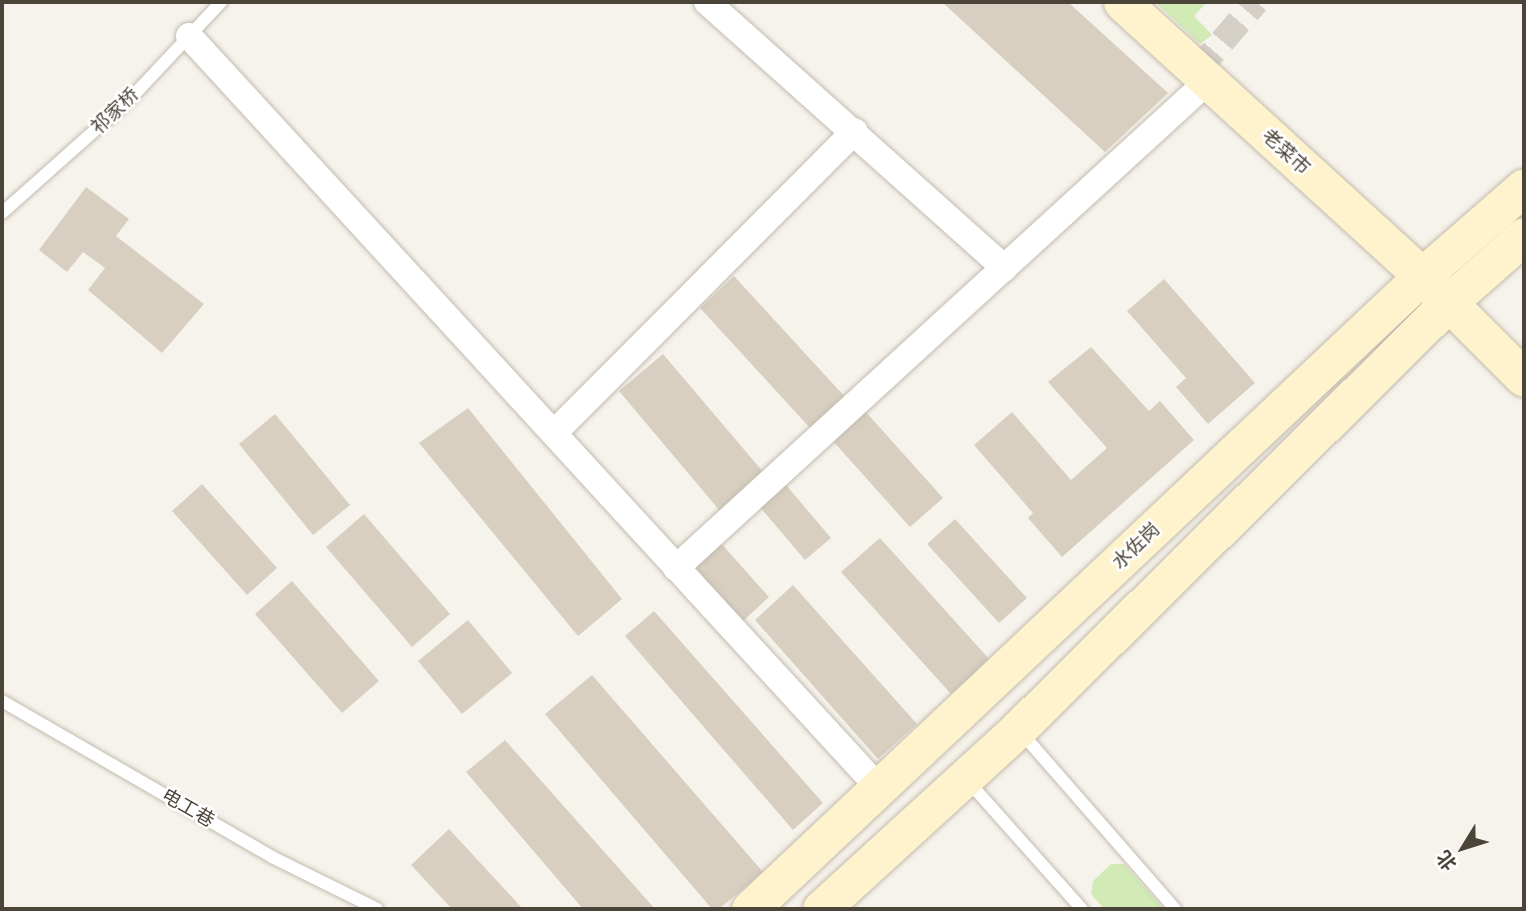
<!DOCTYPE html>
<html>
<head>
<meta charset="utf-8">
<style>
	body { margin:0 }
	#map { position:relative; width:1526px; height:911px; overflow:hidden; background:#f6f3ec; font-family:Mulish,"Noto Sans SC",sans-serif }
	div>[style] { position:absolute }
	.green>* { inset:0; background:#d2eab5 }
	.building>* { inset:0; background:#d8cfc1 }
	.street-tunnel>* { height:26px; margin-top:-13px; transform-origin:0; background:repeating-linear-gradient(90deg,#d4d0c8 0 26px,transparent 0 39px) }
	.roads { filter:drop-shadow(0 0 2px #c2bbae) drop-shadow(0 0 2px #c2bbae) }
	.lane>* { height:12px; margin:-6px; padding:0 6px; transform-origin:6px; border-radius:6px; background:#fff }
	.street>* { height:26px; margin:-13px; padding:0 13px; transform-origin:13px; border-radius:13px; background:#fff }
	.secondary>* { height:37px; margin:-18.5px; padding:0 18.5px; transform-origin:18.5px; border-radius:18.5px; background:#fff3cd }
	span { translate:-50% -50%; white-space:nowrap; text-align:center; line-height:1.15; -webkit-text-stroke:5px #fff; paint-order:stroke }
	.street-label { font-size:19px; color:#4b4439 }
	.frame { position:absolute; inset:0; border:4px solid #4b4439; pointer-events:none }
	.north { position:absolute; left:1428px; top:813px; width:70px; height:70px; -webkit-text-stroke:5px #fff; paint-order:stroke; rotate:232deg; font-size:19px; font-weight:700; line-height:28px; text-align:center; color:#4b4439 }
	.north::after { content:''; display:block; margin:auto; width:24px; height:32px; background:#4b4439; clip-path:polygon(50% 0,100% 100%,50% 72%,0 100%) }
</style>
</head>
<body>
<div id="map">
	<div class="green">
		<div style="clip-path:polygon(1155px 2px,1207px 2px,1194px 16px,1212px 35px,1200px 44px)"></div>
		<div style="clip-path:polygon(1111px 864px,1124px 864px,1164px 909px,1104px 909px,1091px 894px,1093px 881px)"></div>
	</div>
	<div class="building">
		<div style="clip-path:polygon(942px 2px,1068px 2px,1168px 93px,1105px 152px)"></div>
		<div style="clip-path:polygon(86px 187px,129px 219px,116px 236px,204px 304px,162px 353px,88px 290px,105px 268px,83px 252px,67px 272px,39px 250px)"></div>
		<div style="clip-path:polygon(734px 276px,846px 398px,811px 429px,700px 308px)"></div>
		<div style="clip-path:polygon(1164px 279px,1255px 383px,1208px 424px,1176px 387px,1186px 378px,1127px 311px)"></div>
		<div style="clip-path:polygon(1091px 347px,1149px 411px,1160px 401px,1194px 440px,1062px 557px,1028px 518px,1033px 513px,974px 445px,1012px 412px,1071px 480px,1107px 448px,1048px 382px)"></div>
		<div style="clip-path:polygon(663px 354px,764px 473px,720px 511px,619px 391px)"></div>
		<div style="clip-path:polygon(468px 408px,622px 599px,578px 636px,419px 443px)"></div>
		<div style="clip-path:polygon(865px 411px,943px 498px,910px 527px,832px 440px)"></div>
		<div style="clip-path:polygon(275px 414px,350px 505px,313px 535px,239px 444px)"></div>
		<div style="clip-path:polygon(781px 479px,831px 538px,805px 560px,754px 500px)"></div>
		<div style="clip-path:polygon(202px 484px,277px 568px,247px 595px,172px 511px)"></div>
		<div style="clip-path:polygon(364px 514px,450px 614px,412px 647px,326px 547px)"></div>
		<div style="clip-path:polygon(955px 519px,1027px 598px,999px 623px,927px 544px)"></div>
		<div style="clip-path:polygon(880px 538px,990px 660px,951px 694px,841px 572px)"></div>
		<div style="clip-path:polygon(719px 541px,769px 597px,742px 622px,692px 565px)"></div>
		<div style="clip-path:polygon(292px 581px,379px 681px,342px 713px,255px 614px)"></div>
		<div style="clip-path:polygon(793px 585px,917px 724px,878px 759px,755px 620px)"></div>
		<div style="clip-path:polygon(654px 611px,823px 803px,793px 830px,625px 636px)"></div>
		<div style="clip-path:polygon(468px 620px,512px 673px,462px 714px,418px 661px)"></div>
		<div style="clip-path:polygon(592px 675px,763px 872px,719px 909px,712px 909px,545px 714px)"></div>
		<div style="clip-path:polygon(505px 740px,655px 909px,583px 909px,466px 772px)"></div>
		<div style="clip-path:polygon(449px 829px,523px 909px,452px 909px,411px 865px)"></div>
	</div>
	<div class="street-tunnel">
		<div style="left:1197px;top:71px;width:91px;rotate:-49.5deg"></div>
	</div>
	<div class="roads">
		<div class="lane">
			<div style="left:2px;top:213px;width:173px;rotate:-41.7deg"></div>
			<div style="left:131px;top:98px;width:132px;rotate:-46.8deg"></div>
			<div style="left:2px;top:701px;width:312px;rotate:30deg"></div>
			<div style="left:272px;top:857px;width:117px;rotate:26.3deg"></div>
			<div style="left:1019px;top:730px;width:237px;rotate:48.9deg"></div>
			<div style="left:967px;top:780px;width:173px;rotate:48.3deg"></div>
		</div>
		<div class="street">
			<div style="left:707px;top:2px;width:399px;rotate:41.8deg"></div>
			<div style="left:189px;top:36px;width:1021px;rotate:47.46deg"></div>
			<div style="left:554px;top:433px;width:426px;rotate:-45.1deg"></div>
			<div style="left:676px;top:568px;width:721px;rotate:-42.47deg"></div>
		</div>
		<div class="secondary">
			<div style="left:1122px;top:2px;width:406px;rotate:42.4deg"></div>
			<div style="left:1422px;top:276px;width:144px;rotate:45deg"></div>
			<div style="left:750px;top:909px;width:923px;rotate:-43.29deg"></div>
			<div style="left:1422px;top:276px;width:135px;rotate:-41.1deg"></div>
			<div style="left:821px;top:909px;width:267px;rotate:-42.4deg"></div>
			<div style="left:1018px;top:729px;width:605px;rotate:-44.73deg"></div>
			<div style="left:1448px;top:303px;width:101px;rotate:-41.4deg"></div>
		</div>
	</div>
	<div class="street-label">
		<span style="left:115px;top:111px;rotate:-43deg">祁家桥</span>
		<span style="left:1286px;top:152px;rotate:42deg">老菜市</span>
		<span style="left:1136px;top:546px;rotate:-43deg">水佐岗</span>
		<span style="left:188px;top:808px;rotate:30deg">电工巷</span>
	</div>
	<div class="frame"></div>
	<div class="north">北</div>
</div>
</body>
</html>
